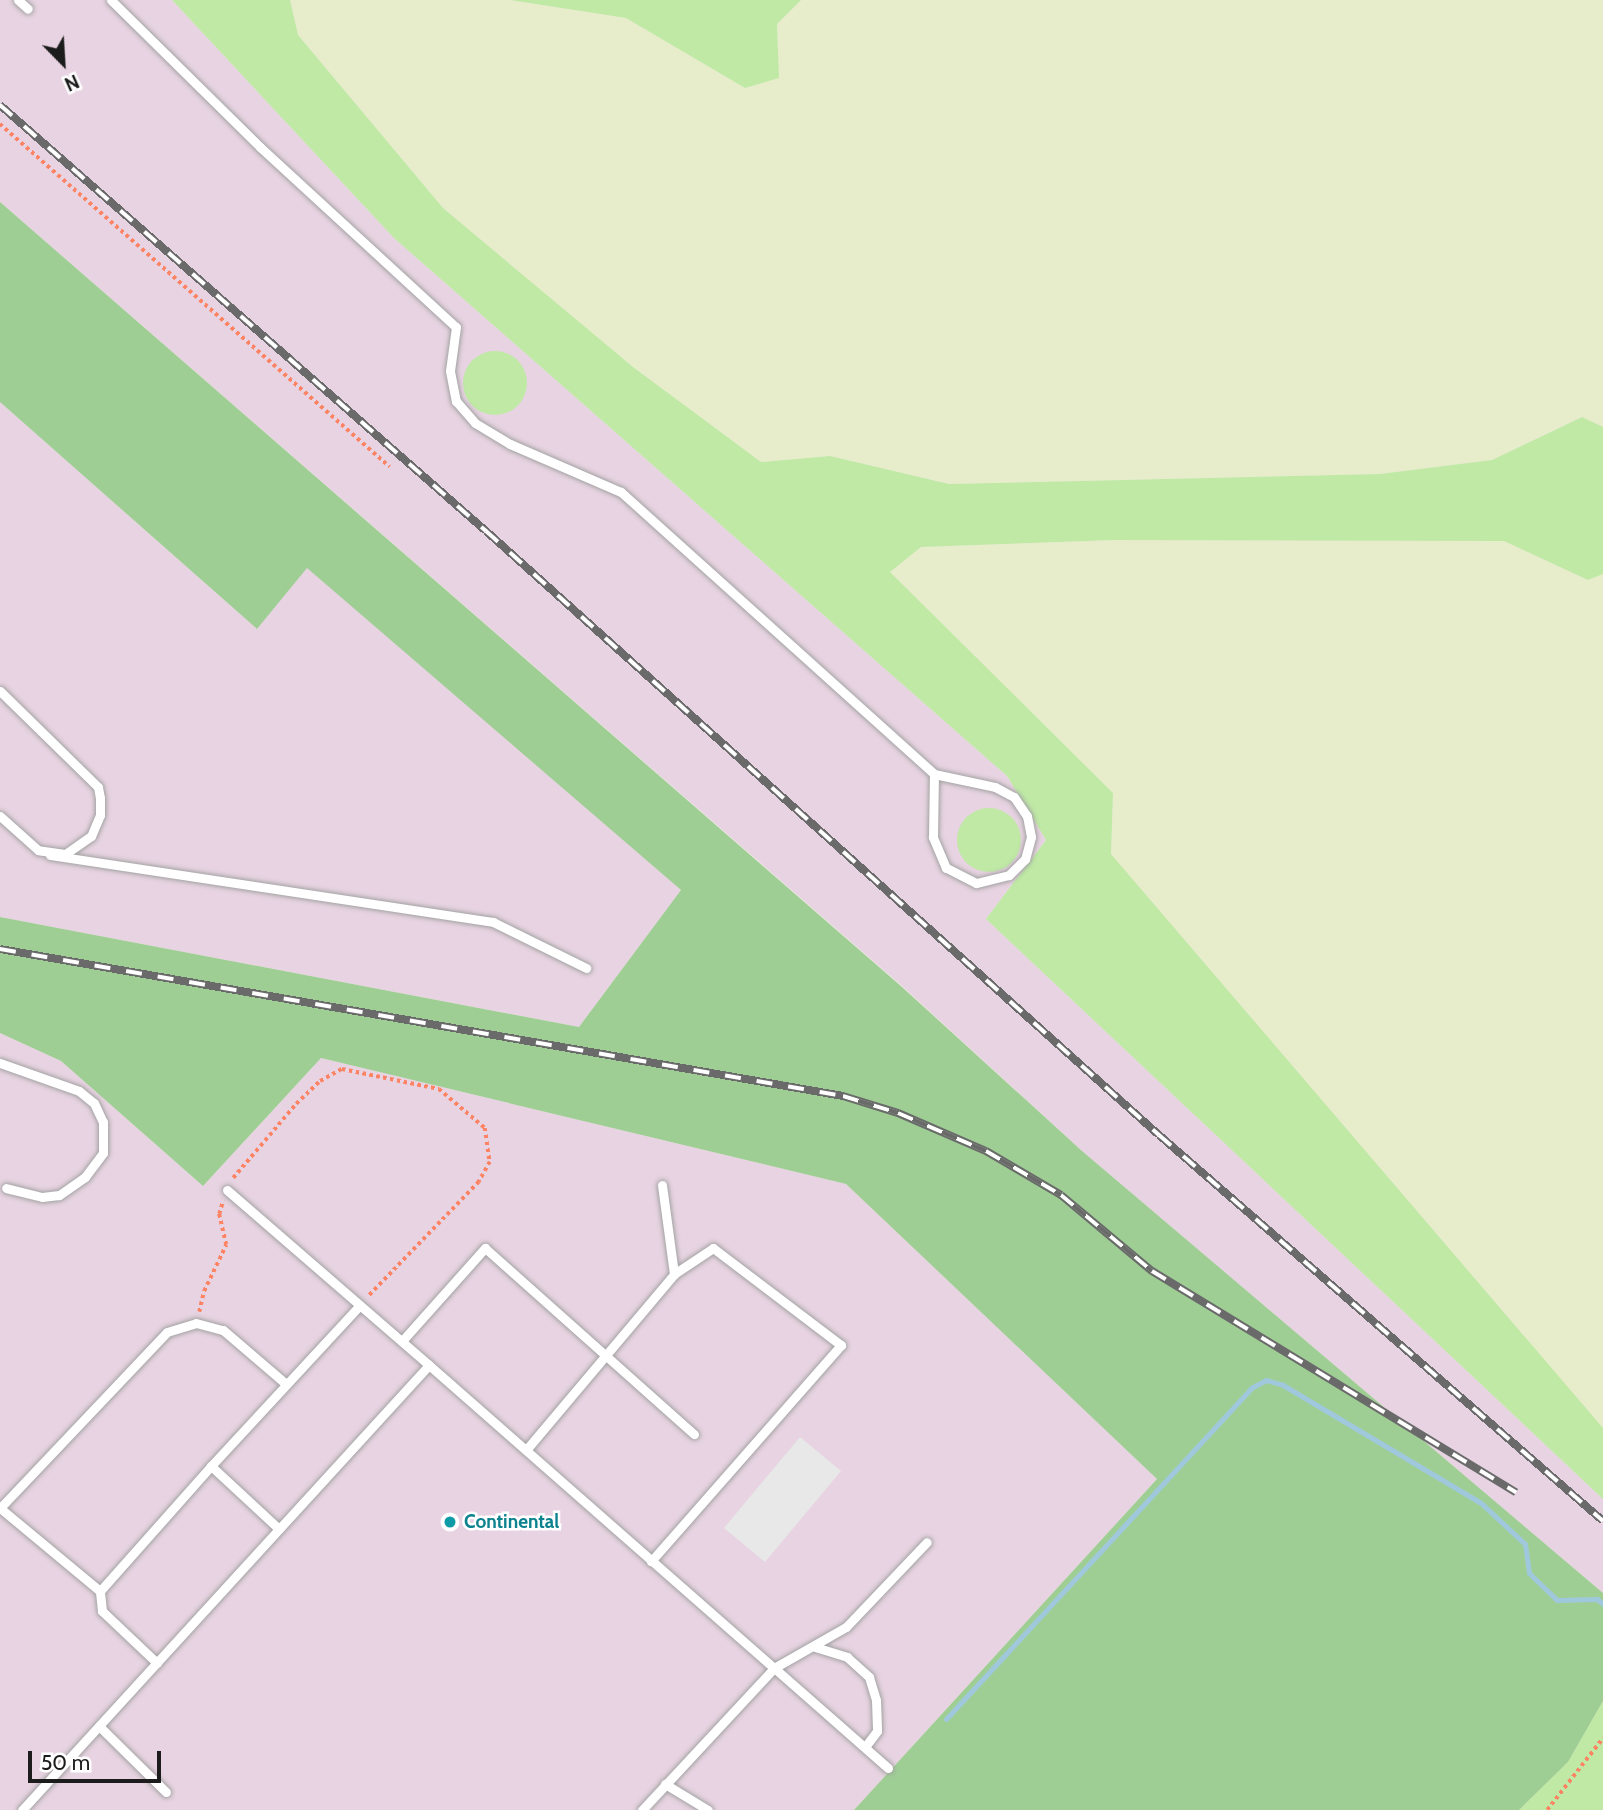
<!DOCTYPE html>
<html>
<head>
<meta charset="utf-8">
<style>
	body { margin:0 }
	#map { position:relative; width:1603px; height:1810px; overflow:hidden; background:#eeebe1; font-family:Cabin,sans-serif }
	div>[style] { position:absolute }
	.industrial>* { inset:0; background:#e7d3e1 }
	.farmland>* { inset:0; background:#e7edcb }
	.grass>* { inset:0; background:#bfe9a5 }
	.round { border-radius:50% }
	.forest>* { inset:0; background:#9fce95 }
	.parking>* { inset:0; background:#e8e8e8 }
	.stream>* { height:5px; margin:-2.5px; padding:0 2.5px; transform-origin:2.5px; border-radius:2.5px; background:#a0c8dc }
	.path>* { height:3.5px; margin-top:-1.75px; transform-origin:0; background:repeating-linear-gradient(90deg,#fc8464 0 3.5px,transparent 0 7px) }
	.roads { filter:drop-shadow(0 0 2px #a3a3a3) drop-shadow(0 0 2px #a3a3a3) }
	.lane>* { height:9px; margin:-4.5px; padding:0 4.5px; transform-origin:4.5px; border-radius:4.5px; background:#fff }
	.rail>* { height:8px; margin-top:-4px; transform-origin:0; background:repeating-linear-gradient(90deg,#fff 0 16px,#6a6a6a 0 32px); box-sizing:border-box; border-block:2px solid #6a6a6a }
	.dots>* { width:19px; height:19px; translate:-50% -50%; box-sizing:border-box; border:4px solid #fff; border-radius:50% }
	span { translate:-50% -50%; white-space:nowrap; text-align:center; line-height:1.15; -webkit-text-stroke:5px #fff; paint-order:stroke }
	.culture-label { font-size:19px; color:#0d838f; font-weight:700 }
	.left { translate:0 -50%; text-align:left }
	.north { position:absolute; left:28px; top:28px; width:70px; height:70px; -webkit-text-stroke:5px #fff; paint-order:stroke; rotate:156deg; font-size:19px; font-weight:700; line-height:28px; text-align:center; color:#1c1c1c }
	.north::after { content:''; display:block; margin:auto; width:24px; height:32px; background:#1c1c1c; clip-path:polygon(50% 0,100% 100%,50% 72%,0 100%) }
	.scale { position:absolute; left:28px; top:1751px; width:133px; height:32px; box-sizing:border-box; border:4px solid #1c1c1c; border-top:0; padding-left:9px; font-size:21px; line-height:24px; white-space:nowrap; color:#1c1c1c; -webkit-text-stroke:5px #fff; paint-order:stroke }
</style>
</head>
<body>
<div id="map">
	<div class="industrial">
		<div style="clip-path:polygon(0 0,172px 0,394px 238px,1007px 776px,1046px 840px,986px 919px,1603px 1499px,1603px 1593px,1082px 1151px,902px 986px,0 202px)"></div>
		<div style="clip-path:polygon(0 402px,257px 629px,307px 567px,681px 890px,579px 1027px,0 917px)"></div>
		<div style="clip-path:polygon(0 1033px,61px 1061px,203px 1186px,321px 1058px,846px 1184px,1157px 1479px,854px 1810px,0 1810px)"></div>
	</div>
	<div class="farmland">
		<div style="clip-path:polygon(290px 0,510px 0,626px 18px,745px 88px,778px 78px,777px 24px,801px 0,1603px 0,1603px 427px,1581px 417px,1492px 460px,1380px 474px,949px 484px,830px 456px,761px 462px,633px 367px,443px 208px,298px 35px)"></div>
		<div style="clip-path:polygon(1115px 540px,1504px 541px,1588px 580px,1603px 574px,1603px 1428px,1111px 854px,1113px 793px,890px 572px,921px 547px)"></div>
	</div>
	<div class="grass">
		<div style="clip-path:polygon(172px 0,290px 0,298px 35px,443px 208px,633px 367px,761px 462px,830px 456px,949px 484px,1380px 474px,1492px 460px,1582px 417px,1603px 427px,1603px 574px,1588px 580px,1504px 541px,1115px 540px,921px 547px,890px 572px,1113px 793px,1111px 854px,1603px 1428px,1603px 1499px,986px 919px,1046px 840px,1007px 776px,394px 238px)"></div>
		<div style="clip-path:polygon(510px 0,801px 0,777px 24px,779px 78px,745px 88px,626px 18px)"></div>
		<div class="round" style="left:463px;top:351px;width:64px;height:64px"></div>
		<div class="round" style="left:957px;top:808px;width:64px;height:64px"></div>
		<div style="clip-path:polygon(1603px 1701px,1603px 1810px,1519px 1810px,1568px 1762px)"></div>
	</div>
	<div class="forest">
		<div style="clip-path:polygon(0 202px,902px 987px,1082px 1151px,1603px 1593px,1603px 1701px,1568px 1762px,1519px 1810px,854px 1810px,1157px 1479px,846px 1184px,321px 1058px,203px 1186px,61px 1061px,0 1033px,0 917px,579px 1027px,681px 890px,307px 568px,257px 629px,0 402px)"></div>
	</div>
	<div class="parking">
		<div style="clip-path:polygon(800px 1437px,841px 1471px,765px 1562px,724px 1528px)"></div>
	</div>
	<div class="stream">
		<div style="left:946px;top:1719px;width:450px;rotate:-47.3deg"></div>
		<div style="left:1251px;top:1388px;width:17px;rotate:-28deg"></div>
		<div style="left:1266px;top:1380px;width:18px;rotate:16deg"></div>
		<div style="left:1283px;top:1385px;width:230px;rotate:30.8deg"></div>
		<div style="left:1481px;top:1503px;width:60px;rotate:43deg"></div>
		<div style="left:1525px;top:1544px;width:29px;rotate:82deg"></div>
		<div style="left:1529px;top:1573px;width:39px;rotate:44deg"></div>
		<div style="left:1557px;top:1600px;width:40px;rotate:-1.4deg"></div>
		<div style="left:1597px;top:1599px;width:8px;rotate:40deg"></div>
	</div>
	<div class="path">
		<div style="left:0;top:124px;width:519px;rotate:41.33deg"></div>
		<div style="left:233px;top:1178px;width:97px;rotate:-49.6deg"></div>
		<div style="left:296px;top:1104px;width:33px;rotate:-44deg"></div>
		<div style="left:320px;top:1081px;width:25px;rotate:-29deg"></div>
		<div style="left:342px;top:1069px;width:99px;rotate:11.7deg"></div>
		<div style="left:439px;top:1089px;width:60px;rotate:40.3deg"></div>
		<div style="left:485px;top:1128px;width:34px;rotate:82deg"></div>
		<div style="left:490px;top:1162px;width:23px;rotate:119deg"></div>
		<div style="left:479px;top:1182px;width:158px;rotate:134deg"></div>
		<div style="left:199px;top:1312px;width:22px;rotate:-77deg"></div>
		<div style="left:204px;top:1291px;width:51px;rotate:-64.4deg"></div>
		<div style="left:226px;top:1245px;width:32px;rotate:-103deg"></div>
		<div style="left:219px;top:1214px;width:14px;rotate:-73deg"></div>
		<div style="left:1547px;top:1810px;width:91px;rotate:-52.1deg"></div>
	</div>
	<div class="roads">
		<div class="lane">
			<div style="left:18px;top:0;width:13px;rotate:42deg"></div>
			<div style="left:111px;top:0;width:209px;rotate:44.6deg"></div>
			<div style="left:260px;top:147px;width:266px;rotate:42.6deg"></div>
			<div style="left:456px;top:327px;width:44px;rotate:97.8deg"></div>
			<div style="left:450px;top:371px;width:31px;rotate:79deg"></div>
			<div style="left:456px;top:401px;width:29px;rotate:49deg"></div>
			<div style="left:475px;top:423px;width:41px;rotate:31deg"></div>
			<div style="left:510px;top:444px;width:121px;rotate:23.4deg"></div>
			<div style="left:621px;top:492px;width:421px;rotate:42deg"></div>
			<div style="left:934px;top:774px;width:62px;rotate:12deg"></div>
			<div style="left:995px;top:787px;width:21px;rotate:28deg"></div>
			<div style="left:1014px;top:797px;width:23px;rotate:56deg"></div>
			<div style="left:1027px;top:816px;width:21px;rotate:79deg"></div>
			<div style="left:1031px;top:837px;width:23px;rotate:105deg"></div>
			<div style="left:1025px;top:859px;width:23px;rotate:135deg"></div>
			<div style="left:1009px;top:875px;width:34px;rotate:166deg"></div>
			<div style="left:976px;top:883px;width:34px;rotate:-153deg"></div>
			<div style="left:946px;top:868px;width:34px;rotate:-113deg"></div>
			<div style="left:933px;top:837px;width:63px;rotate:-89.1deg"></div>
			<div style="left:0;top:691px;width:137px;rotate:44.4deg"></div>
			<div style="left:98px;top:787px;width:11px;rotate:80deg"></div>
			<div style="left:100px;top:798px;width:17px;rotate:90deg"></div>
			<div style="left:100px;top:815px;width:23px;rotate:113deg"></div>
			<div style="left:91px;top:836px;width:32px;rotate:145deg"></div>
			<div style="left:65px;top:854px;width:27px;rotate:-172deg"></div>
			<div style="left:38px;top:850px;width:51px;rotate:-138.2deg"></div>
			<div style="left:50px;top:855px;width:448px;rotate:8.6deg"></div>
			<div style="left:493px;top:922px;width:104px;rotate:26.3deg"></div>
			<div style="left:0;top:1063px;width:84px;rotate:19.5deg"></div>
			<div style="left:79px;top:1091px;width:19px;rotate:39deg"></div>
			<div style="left:94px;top:1103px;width:21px;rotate:65deg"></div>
			<div style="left:103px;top:1122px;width:31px;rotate:90deg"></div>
			<div style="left:103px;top:1153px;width:30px;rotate:127deg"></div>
			<div style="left:85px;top:1177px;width:32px;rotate:145deg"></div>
			<div style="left:59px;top:1195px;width:17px;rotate:173deg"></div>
			<div style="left:42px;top:1197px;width:37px;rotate:-166deg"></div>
			<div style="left:662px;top:1185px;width:90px;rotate:82.3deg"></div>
			<div style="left:227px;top:1190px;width:267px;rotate:40.9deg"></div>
			<div style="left:402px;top:1341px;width:125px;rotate:-48.3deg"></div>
			<div style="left:485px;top:1248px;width:280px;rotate:41.7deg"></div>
			<div style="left:526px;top:1450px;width:230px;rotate:-49.9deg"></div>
			<div style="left:674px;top:1274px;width:47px;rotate:-33.7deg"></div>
			<div style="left:713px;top:1248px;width:161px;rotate:37.2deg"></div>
			<div style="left:841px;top:1345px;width:288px;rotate:131.3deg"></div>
			<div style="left:1px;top:1507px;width:241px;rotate:-46.5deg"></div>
			<div style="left:167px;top:1332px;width:30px;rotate:-17deg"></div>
			<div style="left:196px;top:1323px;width:28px;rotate:15deg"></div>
			<div style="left:223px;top:1330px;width:83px;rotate:40.6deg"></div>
			<div style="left:0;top:1508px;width:130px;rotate:39.7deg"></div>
			<div style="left:279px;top:1529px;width:93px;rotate:-137.2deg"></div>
			<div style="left:211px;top:1466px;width:219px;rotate:-47.2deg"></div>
			<div style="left:815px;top:1647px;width:34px;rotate:17deg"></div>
			<div style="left:847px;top:1657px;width:30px;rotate:42deg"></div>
			<div style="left:869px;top:1677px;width:24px;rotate:73deg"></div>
			<div style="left:876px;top:1700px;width:31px;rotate:88deg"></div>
			<div style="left:877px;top:1731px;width:20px;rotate:127deg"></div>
			<div style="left:157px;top:1663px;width:76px;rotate:-136.6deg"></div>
			<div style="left:102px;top:1611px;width:20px;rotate:-96deg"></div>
			<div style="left:100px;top:1591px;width:167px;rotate:-48.4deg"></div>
			<div style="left:99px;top:1726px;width:94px;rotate:44.6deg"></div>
			<div style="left:888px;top:1768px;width:152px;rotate:-138.7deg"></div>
			<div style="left:774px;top:1668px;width:83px;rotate:-29.7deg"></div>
			<div style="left:846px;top:1627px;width:117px;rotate:-46.4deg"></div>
			<div style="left:665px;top:1784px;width:50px;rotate:31.2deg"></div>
			<div style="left:22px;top:1810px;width:603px;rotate:-47.55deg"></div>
			<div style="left:429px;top:1365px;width:459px;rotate:41.3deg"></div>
			<div style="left:774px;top:1668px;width:194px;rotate:132.9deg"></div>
		</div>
	</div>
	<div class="rail">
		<div style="left:0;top:105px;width:646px;rotate:41.24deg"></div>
		<div style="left:486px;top:531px;width:904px;rotate:41.91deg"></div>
		<div style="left:1159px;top:1135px;width:588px;rotate:41deg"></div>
		<div style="left:0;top:949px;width:856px;rotate:9.89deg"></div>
		<div style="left:843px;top:1096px;width:58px;rotate:17.2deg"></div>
		<div style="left:898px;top:1113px;width:96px;rotate:23.4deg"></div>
		<div style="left:986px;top:1151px;width:87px;rotate:30.4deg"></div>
		<div style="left:1061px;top:1195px;width:119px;rotate:39.9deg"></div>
		<div style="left:1152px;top:1271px;width:426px;rotate:31.3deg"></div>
	</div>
	<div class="dots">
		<div style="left:450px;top:1522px;background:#0f9aa8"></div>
	</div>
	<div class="culture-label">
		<span class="left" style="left:464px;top:1522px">Continental</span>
	</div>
	<div class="north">N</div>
	<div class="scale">50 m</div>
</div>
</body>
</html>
